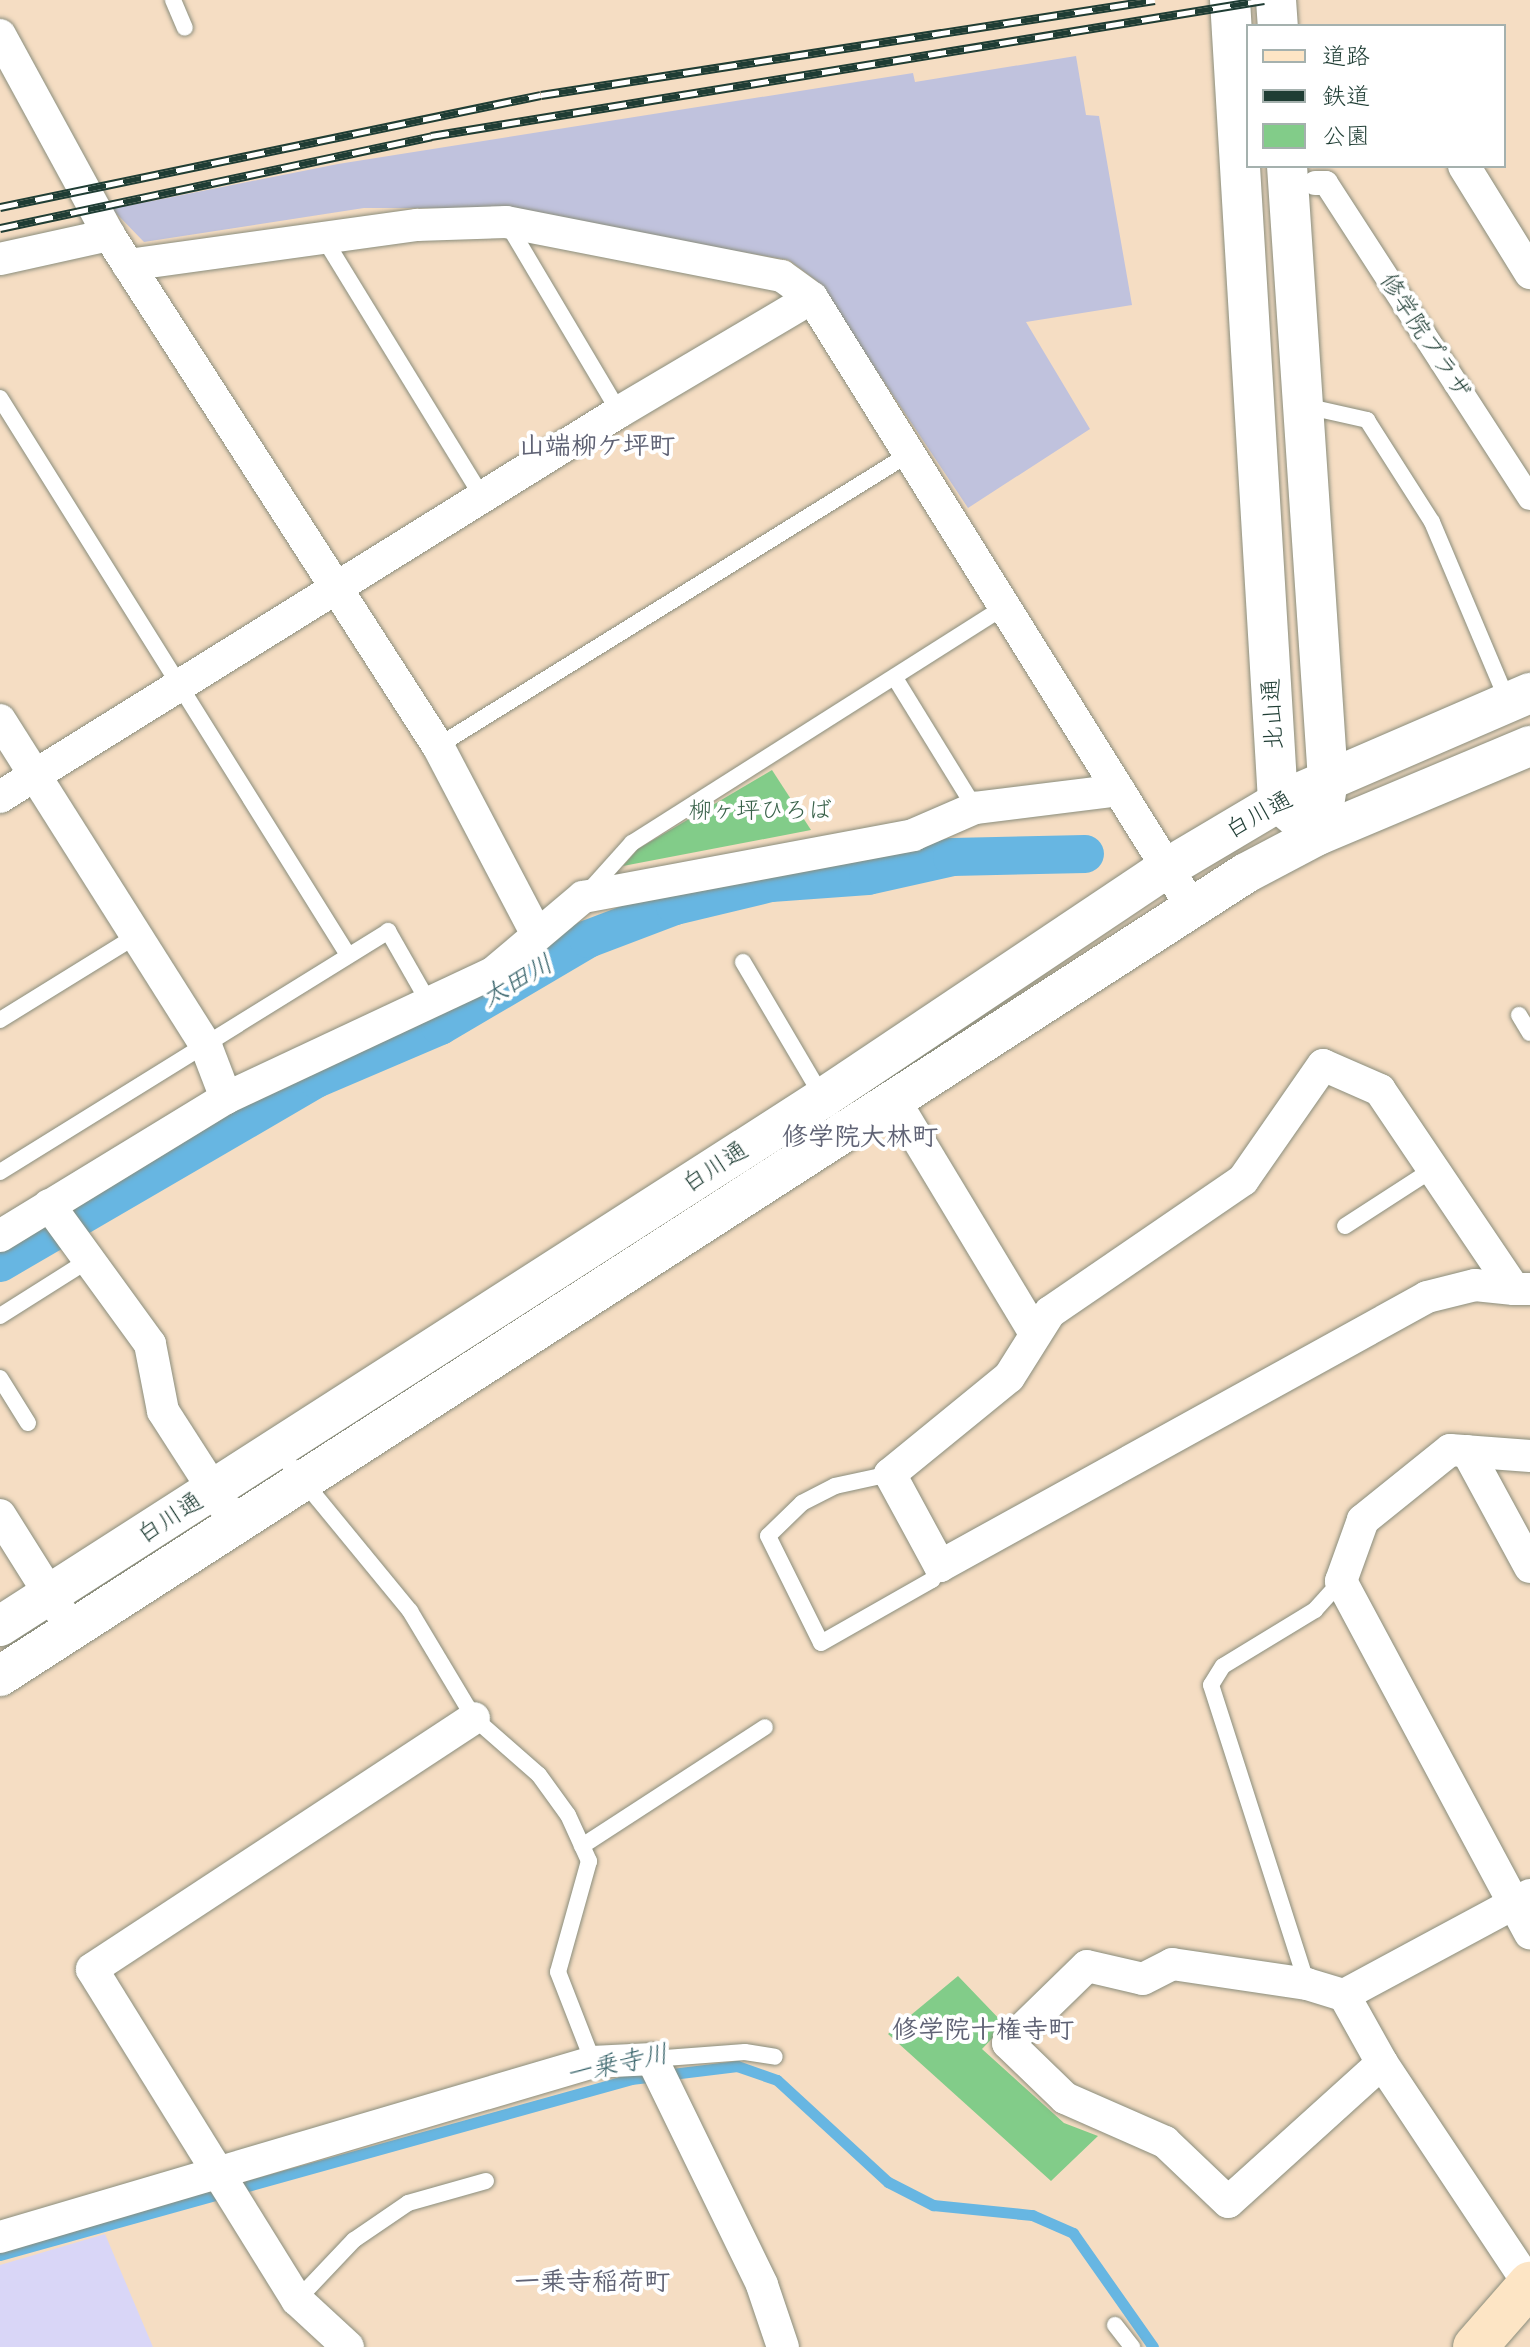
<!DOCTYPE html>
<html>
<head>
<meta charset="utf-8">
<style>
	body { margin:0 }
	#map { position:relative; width:1530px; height:2347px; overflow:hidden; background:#f5ddc3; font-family:Sriracha,"Klee One",sans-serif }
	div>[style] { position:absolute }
	.built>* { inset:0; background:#d9d6f7 }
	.industrial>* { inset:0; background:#c0c2dd }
	.green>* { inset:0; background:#82cc89 }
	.stream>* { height:11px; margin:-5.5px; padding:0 5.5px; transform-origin:5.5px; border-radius:5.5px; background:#67b6e2 }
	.canal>* { height:38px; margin:-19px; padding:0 19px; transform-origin:19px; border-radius:19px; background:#67b6e2 }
	.roads { filter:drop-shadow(0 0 2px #8a8d7c) drop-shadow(0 0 2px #8a8d7c) }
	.service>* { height:16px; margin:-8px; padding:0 8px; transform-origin:8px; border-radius:8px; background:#fff }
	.pedestrian>* { height:24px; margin:-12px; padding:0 12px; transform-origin:12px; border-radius:12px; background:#fff }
	.minor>* { height:32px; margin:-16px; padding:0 16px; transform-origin:16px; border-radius:16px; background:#fff }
	.tertiary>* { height:40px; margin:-20px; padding:0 20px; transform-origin:20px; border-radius:20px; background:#fff }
	.secondary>* { height:44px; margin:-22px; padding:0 22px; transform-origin:22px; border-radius:22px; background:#fde5c5 }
	.rail>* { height:9px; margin-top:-4.5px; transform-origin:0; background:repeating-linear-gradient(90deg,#fff 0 18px,#1f3d34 0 36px); box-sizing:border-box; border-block:2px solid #1f3d34 }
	span { translate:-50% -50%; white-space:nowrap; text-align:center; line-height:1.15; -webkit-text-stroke:8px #fff; paint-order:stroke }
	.street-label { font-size:24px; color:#1f3d34 }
	.park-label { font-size:24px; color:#386149 }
	.neighbourhood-label { font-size:26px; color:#5f6274; font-weight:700 }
	.water-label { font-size:26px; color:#356168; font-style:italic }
	.legend { position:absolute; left:1246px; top:24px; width:260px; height:144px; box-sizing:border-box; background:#fff; border:2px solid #a5b1ae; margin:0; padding:10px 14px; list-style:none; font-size:24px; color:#1f3d34 }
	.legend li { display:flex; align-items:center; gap:16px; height:40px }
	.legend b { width:40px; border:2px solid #a5b1ae }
</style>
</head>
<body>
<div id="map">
	<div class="built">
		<div style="clip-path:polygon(105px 2234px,153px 2347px,0 2347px,0 2265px)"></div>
	</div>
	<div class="industrial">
		<div style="clip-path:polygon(1076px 56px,1086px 115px,1099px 116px,1132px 305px,1026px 322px,1090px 429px,968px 508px,817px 281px,789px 260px,481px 208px,364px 208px,144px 242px,112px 209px,338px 164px,913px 73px,915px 82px)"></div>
	</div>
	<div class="green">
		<div style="clip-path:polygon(772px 770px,811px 830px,623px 866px,638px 849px)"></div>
		<div style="clip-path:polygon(958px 1976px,1005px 2025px,982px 2049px,1064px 2123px,1098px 2136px,1051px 2181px,888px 2034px)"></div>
	</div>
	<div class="stream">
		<div style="left:0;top:2255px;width:655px;rotate:-15.58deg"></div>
		<div style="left:631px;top:2079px;width:107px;rotate:-7deg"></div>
		<div style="left:737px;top:2066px;width:42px;rotate:19.3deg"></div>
		<div style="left:777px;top:2080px;width:151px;rotate:42.6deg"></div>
		<div style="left:888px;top:2182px;width:51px;rotate:27.1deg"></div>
		<div style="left:933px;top:2205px;width:100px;rotate:5.8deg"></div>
		<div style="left:1032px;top:2215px;width:45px;rotate:23.7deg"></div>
		<div style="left:1073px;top:2233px;width:139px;rotate:54.9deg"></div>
	</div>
	<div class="canal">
		<div style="left:0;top:1263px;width:366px;rotate:-30.2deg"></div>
		<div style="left:316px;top:1079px;width:135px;rotate:-23.1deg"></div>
		<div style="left:440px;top:1026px;width:172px;rotate:-30.4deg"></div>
		<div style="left:588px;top:939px;width:93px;rotate:-20.8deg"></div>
		<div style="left:675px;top:906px;width:99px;rotate:-13.5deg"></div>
		<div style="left:771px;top:883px;width:97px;rotate:-4.1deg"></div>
		<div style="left:868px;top:876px;width:86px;rotate:-12.7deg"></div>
		<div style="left:952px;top:857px;width:133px;rotate:-1.3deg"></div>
	</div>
	<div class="roads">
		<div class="service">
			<div style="left:173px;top:0;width:30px;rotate:67deg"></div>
			<div style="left:507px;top:223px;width:220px;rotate:59.3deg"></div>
			<div style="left:323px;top:237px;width:306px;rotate:58.5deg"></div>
			<div style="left:0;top:398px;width:657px;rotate:58deg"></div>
			<div style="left:1305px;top:406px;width:64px;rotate:12.7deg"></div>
			<div style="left:1367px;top:420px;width:121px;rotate:57.5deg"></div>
			<div style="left:1432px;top:522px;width:195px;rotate:67.1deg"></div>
			<div style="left:895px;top:678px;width:153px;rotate:58.4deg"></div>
			<div style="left:438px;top:746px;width:554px;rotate:-31.8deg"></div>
			<div style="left:588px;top:892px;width:66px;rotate:-48.1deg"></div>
			<div style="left:632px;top:843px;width:441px;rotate:-32.4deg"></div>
			<div style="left:743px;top:962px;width:158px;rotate:59.5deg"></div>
			<div style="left:1519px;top:1015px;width:21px;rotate:59deg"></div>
			<div style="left:0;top:1020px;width:160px;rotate:-31.7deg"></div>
			<div style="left:0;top:1172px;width:457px;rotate:-31.8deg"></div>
			<div style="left:388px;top:931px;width:83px;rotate:60.3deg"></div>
			<div style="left:1345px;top:1226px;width:105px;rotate:-32.9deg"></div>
			<div style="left:0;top:1316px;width:103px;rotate:-32.3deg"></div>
			<div style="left:0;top:1378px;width:53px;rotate:58.1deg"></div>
			<div style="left:277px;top:1449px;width:210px;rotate:50.6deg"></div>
			<div style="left:410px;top:1611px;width:125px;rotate:59.1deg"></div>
			<div style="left:474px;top:1718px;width:86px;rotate:41.2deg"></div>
			<div style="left:539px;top:1775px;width:49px;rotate:54.1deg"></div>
			<div style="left:568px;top:1815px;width:51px;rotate:65.5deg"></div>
			<div style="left:589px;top:1861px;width:115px;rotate:105.6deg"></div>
			<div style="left:558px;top:1972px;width:97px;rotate:68.7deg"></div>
			<div style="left:890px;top:1474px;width:56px;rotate:167.7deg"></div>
			<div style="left:835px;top:1486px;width:37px;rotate:153deg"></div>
			<div style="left:802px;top:1503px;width:47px;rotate:135.9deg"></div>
			<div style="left:768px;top:1536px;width:119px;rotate:63.6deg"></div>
			<div style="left:821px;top:1643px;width:128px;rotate:-29.6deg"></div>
			<div style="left:932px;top:1580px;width:16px;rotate:-60deg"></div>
			<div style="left:582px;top:1846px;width:218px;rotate:-33deg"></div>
			<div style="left:1307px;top:1984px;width:314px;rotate:-107.8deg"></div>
			<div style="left:1211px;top:1685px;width:22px;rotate:-58deg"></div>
			<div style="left:1223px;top:1666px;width:108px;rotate:-31.3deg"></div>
			<div style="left:1315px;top:1610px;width:39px;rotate:-48deg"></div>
			<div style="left:652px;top:2059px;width:93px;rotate:-4.3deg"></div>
			<div style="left:745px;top:2052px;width:30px;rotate:9deg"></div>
			<div style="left:297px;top:2300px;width:83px;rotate:-46.5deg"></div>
			<div style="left:354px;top:2240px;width:65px;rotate:-34.4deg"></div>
			<div style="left:408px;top:2203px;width:81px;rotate:-15.8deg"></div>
			<div style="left:1115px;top:2325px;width:28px;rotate:52deg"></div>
		</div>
		<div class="pedestrian">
			<div style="left:1315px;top:183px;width:11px"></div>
			<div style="left:1326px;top:183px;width:375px;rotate:57.1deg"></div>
		</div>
		<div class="minor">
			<div style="left:0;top:35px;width:228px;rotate:61.4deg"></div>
			<div style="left:109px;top:235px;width:608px;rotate:57.23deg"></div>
			<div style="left:438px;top:746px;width:211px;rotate:62.3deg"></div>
			<div style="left:1464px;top:166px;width:126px;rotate:58.3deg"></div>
			<div style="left:0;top:259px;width:112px;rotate:-12.4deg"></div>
			<div style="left:128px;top:265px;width:292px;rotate:-7.9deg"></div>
			<div style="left:417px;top:225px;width:89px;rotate:-1.9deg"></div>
			<div style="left:506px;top:222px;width:281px;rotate:11.1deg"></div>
			<div style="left:782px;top:276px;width:37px;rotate:36deg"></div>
			<div style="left:812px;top:298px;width:716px;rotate:58.06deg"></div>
			<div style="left:0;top:720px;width:386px;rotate:57.7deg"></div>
			<div style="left:206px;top:1046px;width:56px;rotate:69deg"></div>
			<div style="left:0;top:797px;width:729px;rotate:-31.88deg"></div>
			<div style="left:619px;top:412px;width:224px;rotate:-30.6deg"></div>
			<div style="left:893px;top:1098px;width:273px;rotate:58.9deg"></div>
			<div style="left:49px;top:1205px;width:172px;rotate:54deg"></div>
			<div style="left:150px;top:1344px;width:68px;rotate:79deg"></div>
			<div style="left:163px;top:1411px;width:117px;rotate:57.3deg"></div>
			<div style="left:0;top:1236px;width:265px;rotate:-31.4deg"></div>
			<div style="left:226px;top:1098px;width:295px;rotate:-25.1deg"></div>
			<div style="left:493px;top:973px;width:118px;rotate:-40.2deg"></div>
			<div style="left:583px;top:897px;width:336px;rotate:-10.6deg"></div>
			<div style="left:913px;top:835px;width:68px;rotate:-23.5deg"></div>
			<div style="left:975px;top:808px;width:145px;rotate:-7.1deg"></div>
			<div style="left:1514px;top:1289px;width:240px;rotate:-124deg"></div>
			<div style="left:1380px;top:1090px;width:62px;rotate:-156.3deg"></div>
			<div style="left:1323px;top:1065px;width:140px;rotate:124.8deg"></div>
			<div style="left:1243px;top:1180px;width:234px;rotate:145.6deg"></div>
			<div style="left:1050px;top:1312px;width:77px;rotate:122.2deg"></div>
			<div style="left:1009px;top:1377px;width:154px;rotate:140.8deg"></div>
			<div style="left:890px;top:1474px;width:105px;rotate:61.5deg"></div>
			<div style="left:940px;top:1566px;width:556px;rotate:-28.91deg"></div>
			<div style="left:1427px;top:1297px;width:49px;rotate:-14deg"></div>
			<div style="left:1475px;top:1285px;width:39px;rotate:6deg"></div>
			<div style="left:1514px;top:1289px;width:16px"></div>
			<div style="left:1467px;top:1451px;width:132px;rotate:61.5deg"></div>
			<div style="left:1530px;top:1456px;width:80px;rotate:-175.7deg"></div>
			<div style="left:1450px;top:1450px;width:112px;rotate:141.2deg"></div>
			<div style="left:1363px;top:1520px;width:65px;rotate:109.8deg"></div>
			<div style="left:1341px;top:1581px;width:400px;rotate:61.8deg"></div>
			<div style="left:0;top:1515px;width:117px;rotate:57.9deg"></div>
			<div style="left:1344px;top:1995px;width:211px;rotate:-28.3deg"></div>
			<div style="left:1382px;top:2063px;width:207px;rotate:137.9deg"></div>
			<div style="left:1228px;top:2202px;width:87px;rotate:-136.4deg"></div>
			<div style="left:1165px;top:2142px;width:109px;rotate:-156.3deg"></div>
			<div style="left:1065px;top:2098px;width:79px;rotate:-136deg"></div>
			<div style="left:1008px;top:2043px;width:110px;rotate:-44.3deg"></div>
			<div style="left:1087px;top:1966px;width:57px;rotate:13.1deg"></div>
			<div style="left:1143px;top:1979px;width:33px;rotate:-27deg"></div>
			<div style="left:1172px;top:1964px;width:136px;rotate:8.4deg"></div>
			<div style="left:1307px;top:1984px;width:39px;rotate:17deg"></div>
			<div style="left:1344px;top:1995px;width:78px;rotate:60.8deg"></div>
			<div style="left:1382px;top:2063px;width:265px;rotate:56.4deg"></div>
			<div style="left:0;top:2237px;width:618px;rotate:-16.44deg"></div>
			<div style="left:593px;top:2062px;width:59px;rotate:-2.9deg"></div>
			<div style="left:652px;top:2059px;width:251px;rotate:64deg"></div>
			<div style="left:762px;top:2285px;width:65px;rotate:71.3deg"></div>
			<div style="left:348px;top:2347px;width:69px;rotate:-137.3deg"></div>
			<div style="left:297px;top:2300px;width:389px;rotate:-121.8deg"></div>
			<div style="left:92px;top:1969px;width:457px;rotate:-33.3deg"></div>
		</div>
		<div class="tertiary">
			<div style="left:1230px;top:0;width:803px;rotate:86.57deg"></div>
			<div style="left:1278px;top:802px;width:25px;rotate:40deg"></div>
			<div style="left:1276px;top:0;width:26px;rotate:86deg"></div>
			<div style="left:1287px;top:166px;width:615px;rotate:86.18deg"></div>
			<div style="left:1328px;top:780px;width:24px;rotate:99deg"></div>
			<div style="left:0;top:1626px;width:978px;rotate:-32.68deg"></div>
			<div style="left:823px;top:1098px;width:414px;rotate:-33.8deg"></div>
			<div style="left:1167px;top:868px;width:129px;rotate:-30.7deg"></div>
			<div style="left:1278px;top:802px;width:275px;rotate:-23.4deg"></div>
			<div style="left:0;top:1676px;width:1482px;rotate:-32.8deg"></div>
			<div style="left:1246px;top:873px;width:81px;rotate:-27.8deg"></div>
			<div style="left:1318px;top:835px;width:230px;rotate:-22.8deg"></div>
		</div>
		<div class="secondary">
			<div style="left:1475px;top:2347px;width:84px;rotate:-48.9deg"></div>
		</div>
	</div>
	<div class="rail">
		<div style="left:0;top:207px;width:552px;rotate:-11.7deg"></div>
		<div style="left:541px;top:95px;width:621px;rotate:-8.8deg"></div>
		<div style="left:0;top:228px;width:441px;rotate:-12deg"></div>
		<div style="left:431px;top:136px;width:844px;rotate:-9.27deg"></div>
	</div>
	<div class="street-label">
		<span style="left:1425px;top:336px;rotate:57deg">修学院プラザ</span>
		<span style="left:1273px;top:714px;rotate:-93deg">北山通</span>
		<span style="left:1259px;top:815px;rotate:-29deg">白川通</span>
		<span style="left:715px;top:1167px;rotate:-33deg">白川通</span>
		<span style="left:170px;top:1518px;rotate:-33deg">白川通</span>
	</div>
	<div class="park-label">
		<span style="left:760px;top:811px">柳ヶ坪ひろば</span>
	</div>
	<div class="neighbourhood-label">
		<span style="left:597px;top:446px">山端柳ケ坪町</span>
		<span style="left:860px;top:1137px">修学院大林町</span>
		<span style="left:983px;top:2030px">修学院十権寺町</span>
		<span style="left:592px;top:2282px">一乗寺稲荷町</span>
	</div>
	<div class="water-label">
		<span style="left:517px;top:981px;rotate:-30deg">太田川</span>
		<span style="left:617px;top:2064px;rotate:-12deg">一乗寺川</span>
	</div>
	<ul class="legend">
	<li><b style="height:10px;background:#fde5c5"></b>道路</li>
	<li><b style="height:10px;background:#1f3d34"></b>鉄道</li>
	<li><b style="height:22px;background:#82cc89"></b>公園</li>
	</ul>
</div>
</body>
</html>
